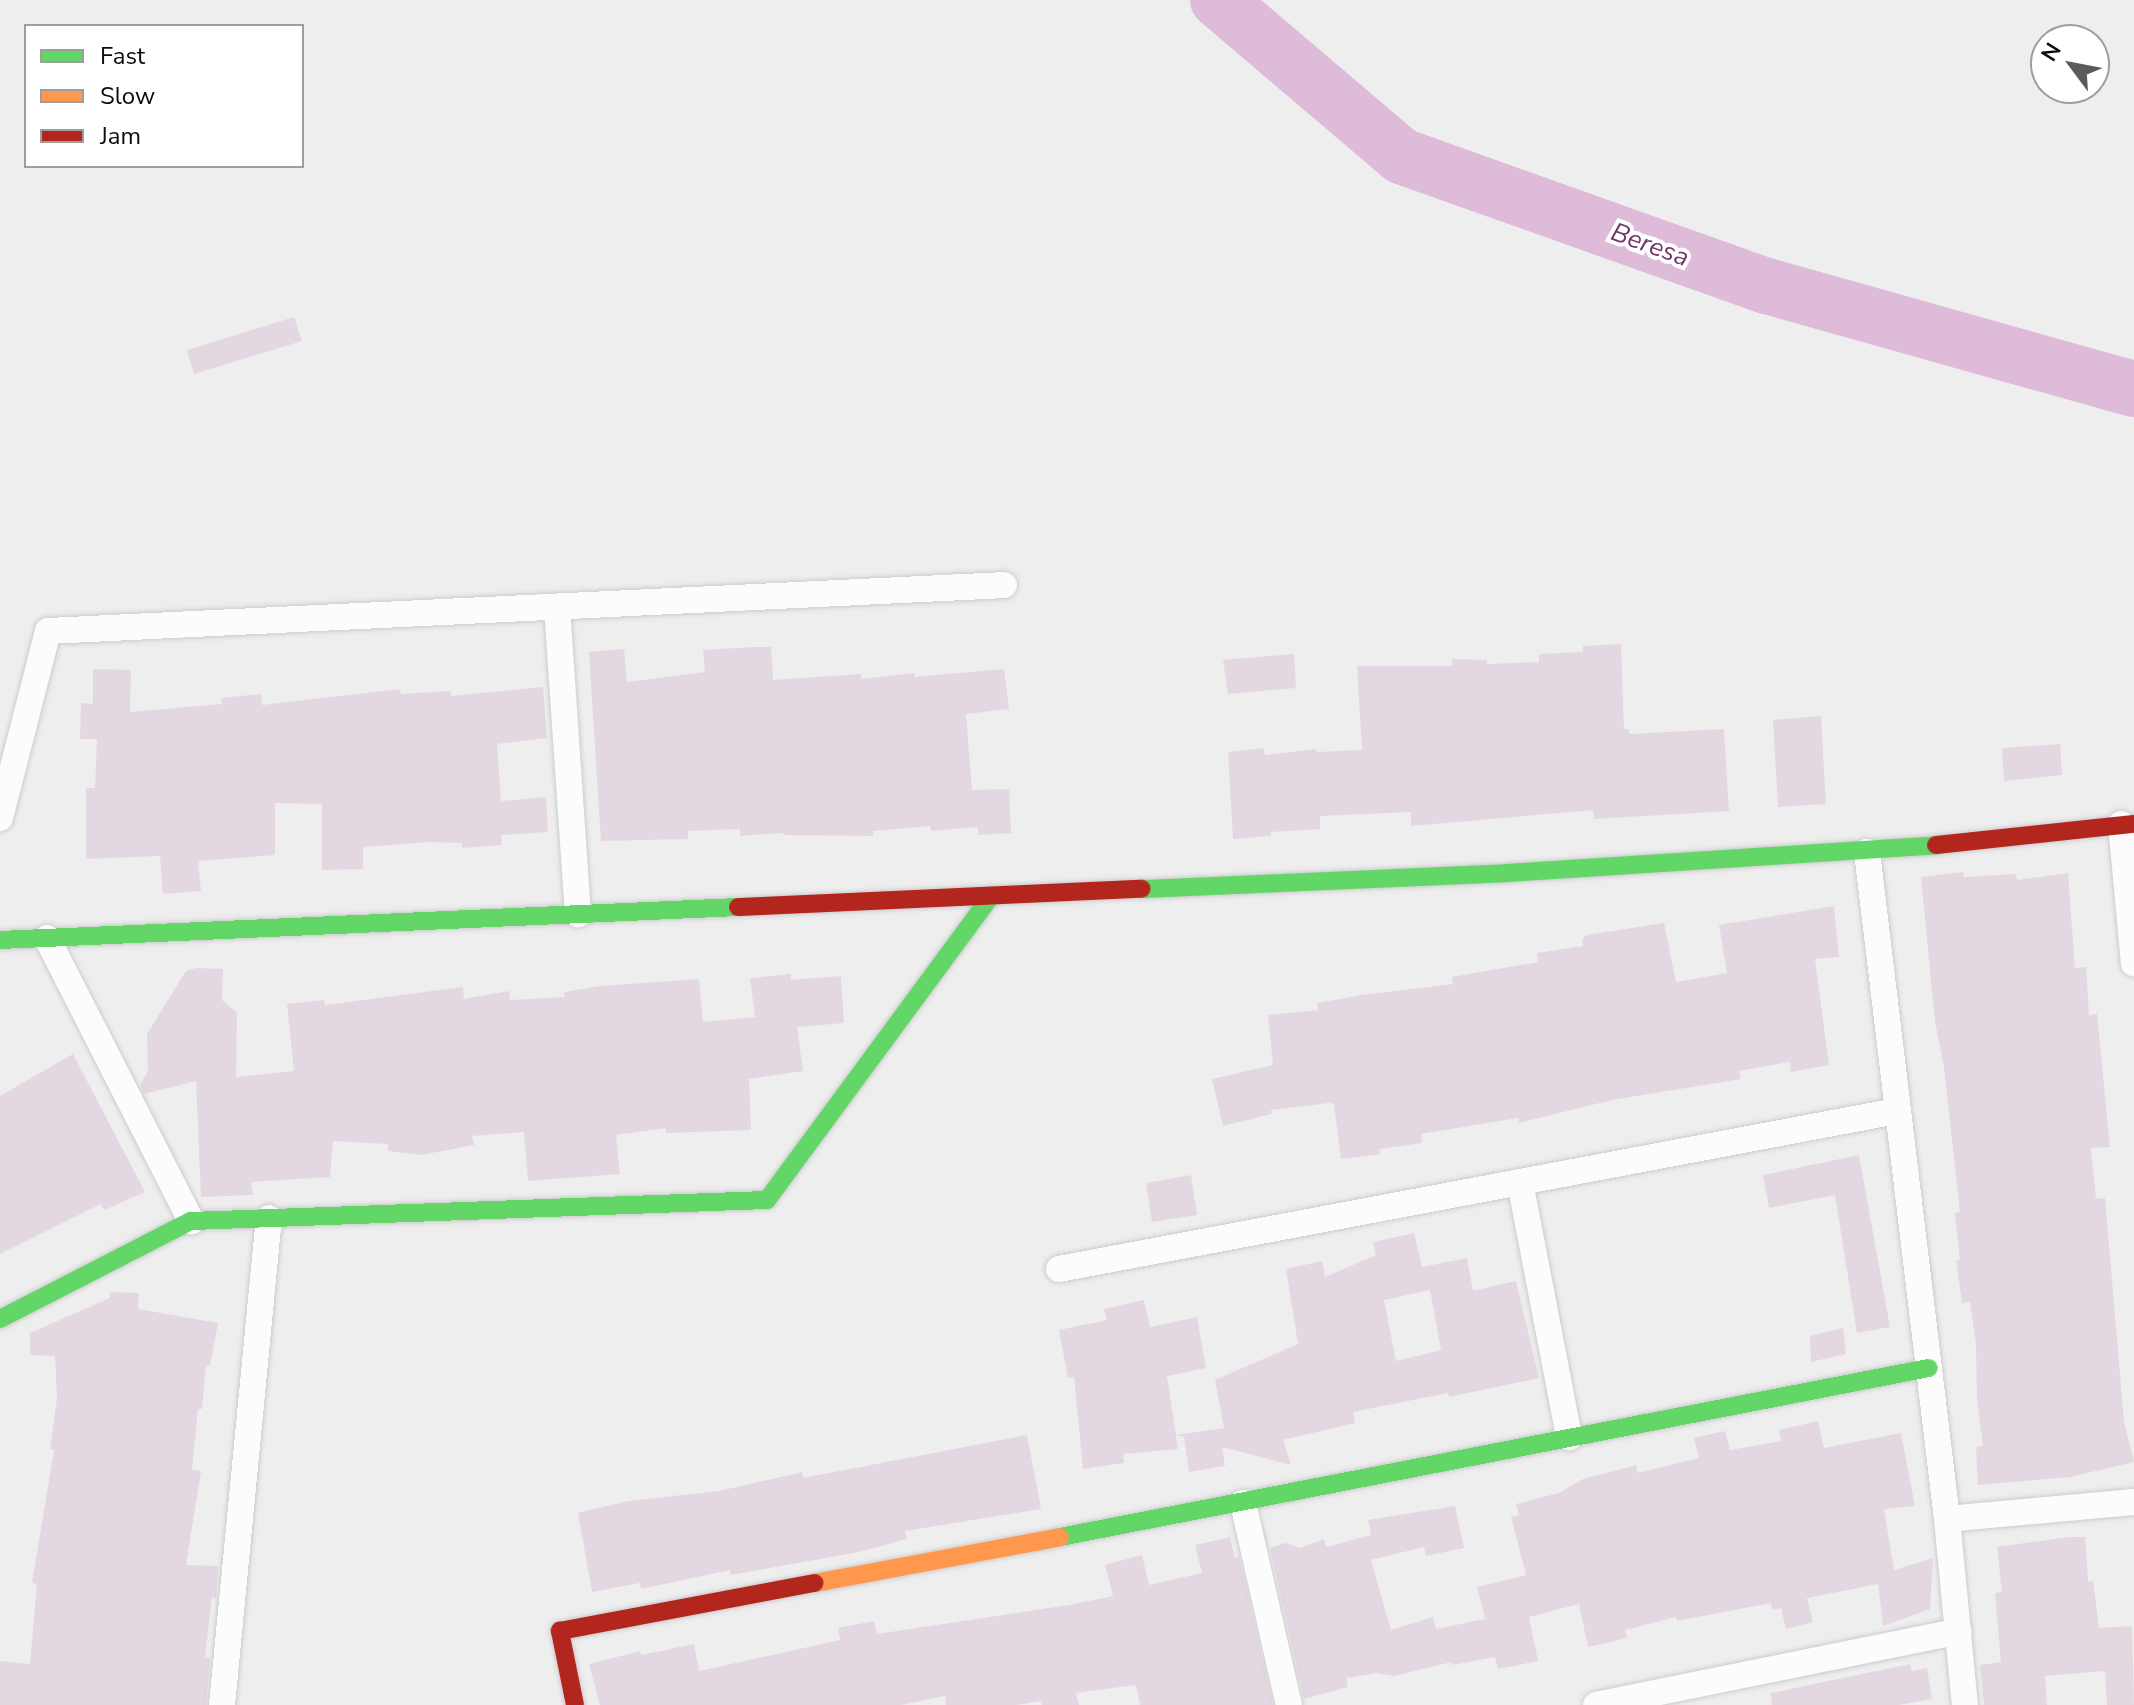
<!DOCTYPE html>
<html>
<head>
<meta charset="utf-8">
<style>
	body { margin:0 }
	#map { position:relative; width:2134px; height:1705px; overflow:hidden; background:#efeeef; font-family:"Nunito Sans",sans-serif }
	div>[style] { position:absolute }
	.river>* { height:56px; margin:-28px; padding:0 28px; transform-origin:28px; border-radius:28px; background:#debbd9 }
	.building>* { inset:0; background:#e3d8e1 }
	.roads { filter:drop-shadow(0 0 2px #cdcccd) drop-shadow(0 0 2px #cdcccd) }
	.street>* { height:26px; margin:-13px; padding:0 13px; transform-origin:13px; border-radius:13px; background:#fdfcfd }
	.fast>* { height:18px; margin:-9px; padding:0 9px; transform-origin:9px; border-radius:9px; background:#63d668 }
	.slow>* { height:18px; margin:-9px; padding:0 9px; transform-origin:9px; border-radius:9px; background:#ff974d }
	.jam>* { height:18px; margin:-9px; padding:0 9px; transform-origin:9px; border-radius:9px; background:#b3261e }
	span { translate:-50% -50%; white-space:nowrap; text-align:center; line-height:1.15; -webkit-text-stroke:8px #fff; paint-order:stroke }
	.water-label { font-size:26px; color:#70356a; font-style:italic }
	.legend { position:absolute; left:24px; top:24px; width:280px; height:144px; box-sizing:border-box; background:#fff; border:2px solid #9e9e9e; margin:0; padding:10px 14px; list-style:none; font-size:24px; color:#0d0c0d }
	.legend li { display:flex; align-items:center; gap:16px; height:40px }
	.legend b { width:40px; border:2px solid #9e9e9e }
	.north { position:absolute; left:2030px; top:24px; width:80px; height:80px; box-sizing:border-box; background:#fff; border:2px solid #9e9e9e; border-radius:50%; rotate:302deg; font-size:22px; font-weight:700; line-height:32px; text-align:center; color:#0d0c0d }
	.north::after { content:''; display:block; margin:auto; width:28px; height:36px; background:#5c5b5c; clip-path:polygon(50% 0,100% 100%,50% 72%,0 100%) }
</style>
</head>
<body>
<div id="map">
	<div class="river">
		<div style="left:1218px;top:0;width:240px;rotate:40.4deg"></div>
		<div style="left:1401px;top:156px;width:388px;rotate:19.6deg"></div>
		<div style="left:1767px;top:286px;width:381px;rotate:15.7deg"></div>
	</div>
	<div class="building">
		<div style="clip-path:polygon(294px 317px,302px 341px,194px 374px,187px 350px)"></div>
		<div style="clip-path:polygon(1621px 644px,1624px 729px,1629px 729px,1629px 734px,1724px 729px,1729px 811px,1594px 819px,1593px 810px,1411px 826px,1411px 812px,1320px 816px,1320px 829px,1271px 832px,1271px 836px,1233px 839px,1228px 752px,1264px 748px,1265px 755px,1316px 749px,1317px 752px,1362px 750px,1357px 666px,1452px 666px,1452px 659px,1487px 660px,1487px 664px,1539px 662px,1539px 654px,1583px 652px,1583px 646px)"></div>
		<div style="clip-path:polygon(753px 647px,771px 647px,773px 680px,861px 674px,861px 679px,914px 673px,914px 677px,1004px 669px,1009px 709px,966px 714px,972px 790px,1009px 789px,1011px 833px,978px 835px,978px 827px,931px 831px,930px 826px,873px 831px,873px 836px,784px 835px,784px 833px,740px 836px,740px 829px,688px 831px,688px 839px,601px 841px,589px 652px,624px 649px,627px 682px,705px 672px,703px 650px)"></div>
		<div style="clip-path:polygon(1294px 654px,1296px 688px,1228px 694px,1223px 660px)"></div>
		<div style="clip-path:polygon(93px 669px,131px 670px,130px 712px,222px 704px,221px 698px,261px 694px,262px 705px,400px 689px,401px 694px,451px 691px,451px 696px,543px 687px,547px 738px,497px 744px,501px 801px,546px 797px,548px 832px,501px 835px,502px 845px,462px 848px,462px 843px,428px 842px,363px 847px,363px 869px,322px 870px,322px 804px,275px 803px,275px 855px,198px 861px,201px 891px,163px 894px,160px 856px,86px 859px,86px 788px,95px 788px,97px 739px,80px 739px,81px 703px,93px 704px)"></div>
		<div style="clip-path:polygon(1821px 716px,1826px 804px,1778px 807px,1773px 720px)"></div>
		<div style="clip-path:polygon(2060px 744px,2062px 775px,2004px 781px,2002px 748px)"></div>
		<div style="clip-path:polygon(1963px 872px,1964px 877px,2016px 874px,2017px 880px,2068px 873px,2075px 968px,2086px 967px,2089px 1015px,2097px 1014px,2110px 1147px,2091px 1148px,2096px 1199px,2105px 1198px,2124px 1421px,2134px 1462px,2070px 1477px,1978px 1485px,1976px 1447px,1983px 1446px,1977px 1399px,1976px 1345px,1970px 1302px,1962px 1303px,1956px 1261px,1960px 1260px,1955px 1213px,1960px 1212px,1944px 1067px,1935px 1022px,1921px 877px)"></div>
		<div style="clip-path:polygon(1834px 906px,1839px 957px,1815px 959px,1829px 1065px,1791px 1072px,1790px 1062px,1739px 1071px,1741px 1079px,1612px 1100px,1519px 1123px,1518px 1118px,1421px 1134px,1422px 1143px,1379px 1149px,1380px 1154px,1341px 1159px,1334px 1104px,1329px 1103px,1271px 1110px,1272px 1114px,1223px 1126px,1212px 1079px,1273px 1065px,1268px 1015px,1318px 1010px,1317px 1003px,1362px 995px,1453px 984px,1452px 977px,1538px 962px,1537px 953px,1583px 946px,1582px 940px,1586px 935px,1664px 923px,1676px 982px,1727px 973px,1719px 925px)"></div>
		<div style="clip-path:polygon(196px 968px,223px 969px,222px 1000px,237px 1013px,236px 1077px,294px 1071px,287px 1004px,324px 1000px,325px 1005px,463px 987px,464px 999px,509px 991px,510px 1000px,565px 997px,564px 992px,601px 986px,699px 979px,703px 1022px,755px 1017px,750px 978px,791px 974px,791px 980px,841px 976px,844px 1023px,797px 1027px,803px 1071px,749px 1079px,751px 1130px,666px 1133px,666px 1128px,616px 1135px,620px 1174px,528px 1181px,524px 1132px,472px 1136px,474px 1145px,421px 1155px,388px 1151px,388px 1144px,333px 1141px,330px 1177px,251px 1182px,253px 1195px,201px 1197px,196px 1081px,144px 1094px,140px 1085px,148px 1071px,147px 1034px,186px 971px)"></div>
		<div style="clip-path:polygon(73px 1054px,145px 1192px,104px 1210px,101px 1204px,0 1254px,0 1096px)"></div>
		<div style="clip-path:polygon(1859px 1155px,1890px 1327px,1857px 1333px,1835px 1195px,1769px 1208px,1763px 1175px)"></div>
		<div style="clip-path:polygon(1191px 1175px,1197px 1215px,1152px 1222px,1146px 1183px)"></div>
		<div style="clip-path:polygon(evenodd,1414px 1233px,1422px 1267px,1467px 1258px,1473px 1291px,1516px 1281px,1539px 1378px,1449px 1397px,1448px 1393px,1353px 1412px,1355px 1423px,1283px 1440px,1291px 1465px,1222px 1447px,1225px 1466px,1189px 1472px,1184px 1437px,1176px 1435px,1224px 1428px,1215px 1380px,1298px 1344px,1286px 1269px,1322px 1261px,1325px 1277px,1376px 1255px,1373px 1242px,1414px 1233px,1430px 1290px,1441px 1350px,1396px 1361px,1384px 1300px,1430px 1290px)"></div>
		<div style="clip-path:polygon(110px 1292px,139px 1293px,138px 1309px,218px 1323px,210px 1366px,206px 1365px,202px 1409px,198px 1409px,192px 1470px,201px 1471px,186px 1565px,218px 1566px,216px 1598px,212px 1597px,205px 1657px,210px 1658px,206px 1705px,0 1705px,0 1661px,30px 1664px,37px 1584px,32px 1583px,54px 1450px,50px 1449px,57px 1398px,55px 1356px,30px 1355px,30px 1333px,110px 1298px)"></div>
		<div style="clip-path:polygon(1144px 1300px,1150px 1327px,1197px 1317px,1206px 1368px,1167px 1376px,1178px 1449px,1123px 1454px,1124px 1463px,1083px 1469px,1074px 1377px,1068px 1378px,1059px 1330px,1107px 1320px,1104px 1309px)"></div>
		<div style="clip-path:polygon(1843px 1328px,1846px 1354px,1811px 1362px,1810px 1336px)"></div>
		<div style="clip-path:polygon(1818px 1421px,1824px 1448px,1901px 1433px,1915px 1506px,1884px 1509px,1894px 1570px,1933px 1558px,1930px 1609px,1883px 1626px,1878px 1584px,1807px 1598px,1813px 1622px,1786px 1629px,1781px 1608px,1772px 1610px,1771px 1603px,1677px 1621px,1676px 1617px,1625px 1630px,1627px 1638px,1588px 1647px,1579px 1604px,1529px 1617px,1538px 1661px,1498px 1669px,1495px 1657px,1452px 1665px,1452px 1662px,1394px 1676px,1377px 1673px,1346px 1678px,1348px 1687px,1304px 1699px,1270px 1548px,1286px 1543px,1300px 1548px,1324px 1539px,1326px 1547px,1371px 1535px,1368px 1520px,1455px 1506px,1464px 1548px,1426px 1556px,1424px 1547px,1371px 1560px,1391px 1630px,1433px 1617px,1436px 1629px,1485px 1619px,1477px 1587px,1526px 1575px,1511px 1517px,1519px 1515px,1516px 1504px,1559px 1493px,1583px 1479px,1636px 1465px,1638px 1473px,1699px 1458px,1694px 1438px,1725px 1431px,1730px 1450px,1781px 1441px,1779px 1430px)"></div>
		<div style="clip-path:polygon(1027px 1435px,1041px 1509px,905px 1531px,907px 1539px,859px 1552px,731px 1575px,730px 1570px,641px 1589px,640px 1583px,592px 1592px,578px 1513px,628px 1501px,719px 1491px,802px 1472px,803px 1478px)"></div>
		<div style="clip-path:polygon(1230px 1537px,1235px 1558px,1239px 1556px,1273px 1705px,1140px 1705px,1136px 1685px,1076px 1693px,1079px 1705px,1042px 1705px,1041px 1701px,1017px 1705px,946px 1705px,945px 1696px,901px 1705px,600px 1705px,589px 1664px,640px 1651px,641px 1655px,694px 1644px,699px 1671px,840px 1640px,838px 1628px,874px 1621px,877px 1634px,1069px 1605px,1113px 1596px,1105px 1565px,1142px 1555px,1149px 1585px,1202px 1573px,1195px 1545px)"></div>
		<div style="clip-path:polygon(2069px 1537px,2085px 1537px,2088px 1582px,2093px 1581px,2099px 1628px,2132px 1626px,2134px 1705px,2107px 1705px,2105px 1671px,2045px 1676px,2047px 1705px,1984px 1705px,1980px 1665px,2001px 1662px,1995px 1593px,2002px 1592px,1997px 1547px)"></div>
		<div style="clip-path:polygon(1910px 1664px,1912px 1671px,1927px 1668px,1932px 1699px,1899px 1705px,1772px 1705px,1771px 1693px)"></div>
	</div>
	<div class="roads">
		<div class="street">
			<div style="left:557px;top:607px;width:308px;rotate:86.1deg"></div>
			<div style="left:0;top:818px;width:193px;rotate:-75.6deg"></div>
			<div style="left:48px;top:631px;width:957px;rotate:-2.75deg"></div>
			<div style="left:2121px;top:824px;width:140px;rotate:84.7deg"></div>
			<div style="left:1867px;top:852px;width:672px;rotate:83.16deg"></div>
			<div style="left:1947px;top:1519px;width:187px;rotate:84.5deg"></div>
			<div style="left:47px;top:938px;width:318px;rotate:63deg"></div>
			<div style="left:1520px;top:1182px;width:260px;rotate:79.1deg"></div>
			<div style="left:1059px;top:1269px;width:853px;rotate:-10.68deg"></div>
			<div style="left:1243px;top:1503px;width:207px;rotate:77.2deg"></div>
			<div style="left:1947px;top:1519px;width:188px;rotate:-5.2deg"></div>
			<div style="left:222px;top:1705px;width:489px;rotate:-84.5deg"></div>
			<div style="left:1596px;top:1705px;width:370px;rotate:-11.5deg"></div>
		</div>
		<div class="fast">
			<div style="left:1142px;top:889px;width:366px;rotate:-2.5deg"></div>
			<div style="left:1508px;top:873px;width:429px;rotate:-3.7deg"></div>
			<div style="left:0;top:940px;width:739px;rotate:-2.56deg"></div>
			<div style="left:0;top:1319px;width:215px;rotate:-27.2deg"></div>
			<div style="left:191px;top:1221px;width:576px;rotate:-2.09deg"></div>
			<div style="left:767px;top:1200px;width:378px;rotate:-53.6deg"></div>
			<div style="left:1060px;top:1537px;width:885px;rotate:-11.01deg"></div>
		</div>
		<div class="slow">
			<div style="left:815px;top:1583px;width:249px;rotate:-10.6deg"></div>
		</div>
		<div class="jam">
			<div style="left:1936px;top:845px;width:199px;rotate:-6.1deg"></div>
			<div style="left:738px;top:907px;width:404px;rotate:-2.6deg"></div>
			<div style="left:575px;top:1705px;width:76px;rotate:-101.5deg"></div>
			<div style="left:560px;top:1631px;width:259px;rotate:-10.7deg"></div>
		</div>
	</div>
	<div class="water-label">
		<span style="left:1650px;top:245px;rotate:20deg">Beresa</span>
	</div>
	<ul class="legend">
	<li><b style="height:10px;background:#63d668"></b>Fast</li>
	<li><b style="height:10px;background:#ff974d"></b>Slow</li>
	<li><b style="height:10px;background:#b3261e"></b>Jam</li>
	</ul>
	<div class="north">N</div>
</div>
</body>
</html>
